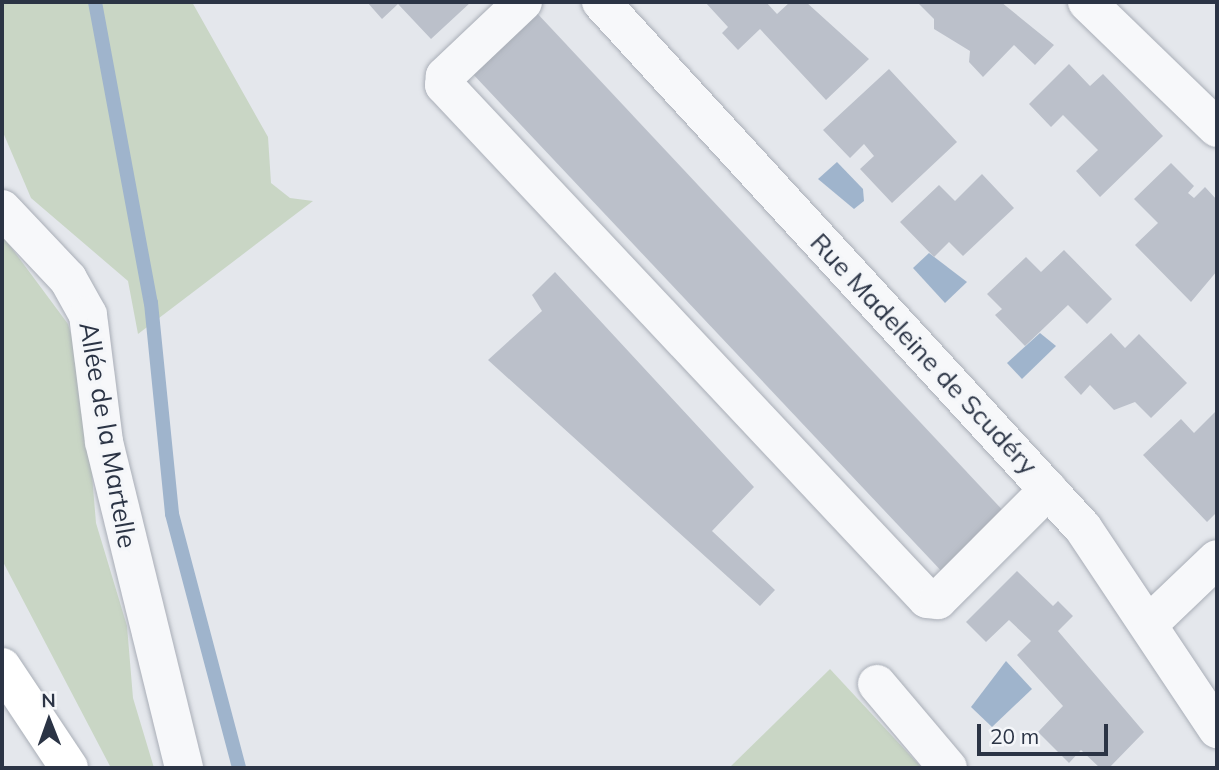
<!DOCTYPE html>
<html>
<head>
<meta charset="utf-8">
<style>
	body { margin:0 }
	#map { position:relative; width:1219px; height:770px; overflow:hidden; background:#e4e7ec; font-family:Mulish,sans-serif }
	div>[style] { position:absolute }
	.green>* { inset:0; background:#c9d6c5 }
	.water>* { inset:0; background:#9fb4cc }
	.stream>* { height:14px; margin:-7px; padding:0 7px; transform-origin:7px; border-radius:7px; background:#9fb4cc }
	.building>* { inset:0; background:#bbc0ca }
	.roads { filter:drop-shadow(0 0 2px #a9aeb7) drop-shadow(0 0 2px #a9aeb7) }
	.minor>* { height:38px; margin:-19px; padding:0 19px; transform-origin:19px; border-radius:19px; background:#f7f8fa }
	.major>* { height:38px; margin:-19px; padding:0 19px; transform-origin:19px; border-radius:19px; background:#fff }
	span { translate:-50% -50%; white-space:nowrap; text-align:center; line-height:1.15; -webkit-text-stroke:6px #f4f6f9; paint-order:stroke }
	.street-label { font-size:26px; color:#2b3445 }
	.frame { position:absolute; inset:0; border:4px solid #2b3445; pointer-events:none }
	.north { position:absolute; left:14px; top:686px; width:70px; height:70px; -webkit-text-stroke:5px #f4f6f9; paint-order:stroke; rotate:359deg; font-size:19px; font-weight:700; line-height:28px; text-align:center; color:#2b3445 }
	.north::after { content:''; display:block; margin:auto; width:24px; height:32px; background:#2b3445; clip-path:polygon(50% 0,100% 100%,50% 72%,0 100%) }
	.scale { position:absolute; left:977px; top:724px; width:131px; height:32px; box-sizing:border-box; border:4px solid #2b3445; border-top:0; padding-left:9px; font-size:21px; line-height:24px; white-space:nowrap; color:#2b3445; -webkit-text-stroke:5px #f4f6f9; paint-order:stroke }
</style>
</head>
<body>
<div id="map">
	<div class="green">
		<div style="clip-path:polygon(2px 2px,192px 2px,268px 137px,271px 183px,290px 198px,313px 201px,138px 334px,128px 281px,31px 198px,2px 130px)"></div>
		<div style="clip-path:polygon(2px 235px,68px 324px,84px 379px,96px 523px,127px 626px,133px 698px,154px 768px,111px 768px,2px 560px)"></div>
		<div style="clip-path:polygon(830px 669px,922px 768px,729px 768px)"></div>
	</div>
	<div class="water">
		<div style="clip-path:polygon(837px 162px,863px 189px,864px 201px,854px 209px,818px 179px)"></div>
		<div style="clip-path:polygon(929px 253px,967px 282px,945px 303px,913px 268px)"></div>
		<div style="clip-path:polygon(1040px 333px,1056px 346px,1022px 379px,1007px 363px)"></div>
		<div style="clip-path:polygon(1006px 661px,1032px 689px,992px 727px,971px 707px)"></div>
	</div>
	<div class="stream">
		<div style="left:95px;top:2px;width:306px;rotate:79.5deg"></div>
		<div style="left:151px;top:303px;width:212px;rotate:84.3deg"></div>
		<div style="left:172px;top:514px;width:263px;rotate:75.2deg"></div>
	</div>
	<div class="building">
		<div style="clip-path:polygon(367px 2px,471px 2px,431px 39px,398px 4px,382px 19px)"></div>
		<div style="clip-path:polygon(705px 2px,766px 2px,777px 14px,790px 2px,806px 2px,869px 59px,826px 100px,760px 29px,738px 50px,722px 33px,728px 27px)"></div>
		<div style="clip-path:polygon(917px 2px,1001px 2px,1054px 45px,1035px 65px,1014px 45px,983px 77px,969px 62px,970px 51px,934px 29px,934px 19px)"></div>
		<div style="clip-path:polygon(535px 11px,1009px 517px,947px 577px,471px 72px)"></div>
		<div style="clip-path:polygon(1069px 64px,1090px 86px,1103px 74px,1163px 136px,1100px 197px,1076px 171px,1098px 150px,1063px 115px,1051px 127px,1029px 104px)"></div>
		<div style="clip-path:polygon(889px 69px,957px 142px,892px 203px,860px 169px,874px 156px,864px 144px,850px 158px,823px 130px)"></div>
		<div style="clip-path:polygon(1171px 163px,1194px 186px,1188px 193px,1194px 198px,1205px 187px,1217px 200px,1217px 271px,1191px 302px,1135px 245px,1158px 223px,1134px 199px)"></div>
		<div style="clip-path:polygon(982px 174px,1014px 208px,963px 256px,949px 242px,934px 257px,900px 222px,939px 185px,955px 201px)"></div>
		<div style="clip-path:polygon(1064px 250px,1112px 299px,1087px 324px,1068px 305px,1025px 346px,995px 315px,1002px 309px,987px 294px,1026px 257px,1041px 272px)"></div>
		<div style="clip-path:polygon(555px 272px,754px 487px,712px 531px,775px 590px,760px 606px,488px 360px,542px 311px,532px 295px)"></div>
		<div style="clip-path:polygon(1111px 333px,1125px 348px,1139px 334px,1187px 383px,1151px 418px,1135px 402px,1114px 410px,1090px 385px,1081px 395px,1064px 377px)"></div>
		<div style="clip-path:polygon(1217px 410px,1217px 512px,1207px 522px,1143px 455px,1181px 419px,1194px 433px)"></div>
		<div style="clip-path:polygon(1017px 571px,1053px 606px,1058px 601px,1073px 616px,1058px 631px,1144px 732px,1109px 768px,1100px 768px,1081px 750px,1069px 763px,1038px 732px,1063px 706px,1017px 655px,1031px 641px,1009px 620px,986px 642px,966px 622px)"></div>
	</div>
	<div class="roads">
		<div class="minor">
			<div style="left:523px;top:2px;width:108px;rotate:136.5deg"></div>
			<div style="left:445px;top:76px;width:9px;rotate:96deg"></div>
			<div style="left:444px;top:85px;width:705px;rotate:46.78deg"></div>
			<div style="left:927px;top:599px;width:11px;rotate:5deg"></div>
			<div style="left:938px;top:600px;width:156px;rotate:-45deg"></div>
			<div style="left:601px;top:2px;width:713px;rotate:47.5deg"></div>
			<div style="left:1083px;top:528px;width:242px;rotate:56.3deg"></div>
			<div style="left:1087px;top:2px;width:181px;rotate:44.1deg"></div>
			<div style="left:2px;top:209px;width:96px;rotate:46.7deg"></div>
			<div style="left:68px;top:279px;width:41px;rotate:60.9deg"></div>
			<div style="left:88px;top:315px;width:128px;rotate:82.8deg"></div>
			<div style="left:104px;top:442px;width:336px;rotate:76.2deg"></div>
			<div style="left:1151px;top:622px;width:91px;rotate:-43.7deg"></div>
			<div style="left:877px;top:684px;width:110px;rotate:49.8deg"></div>
		</div>
		<div class="major">
			<div style="left:2px;top:667px;width:121px;rotate:56.4deg"></div>
		</div>
	</div>
	<div class="street-label">
		<span style="left:924px;top:354px;rotate:47deg">Rue Madeleine de Scudéry</span>
		<span style="left:108px;top:435px;rotate:80deg">Allée de la Martelle</span>
	</div>
	<div class="frame"></div>
	<div class="north">N</div>
	<div class="scale">20 m</div>
</div>
</body>
</html>
